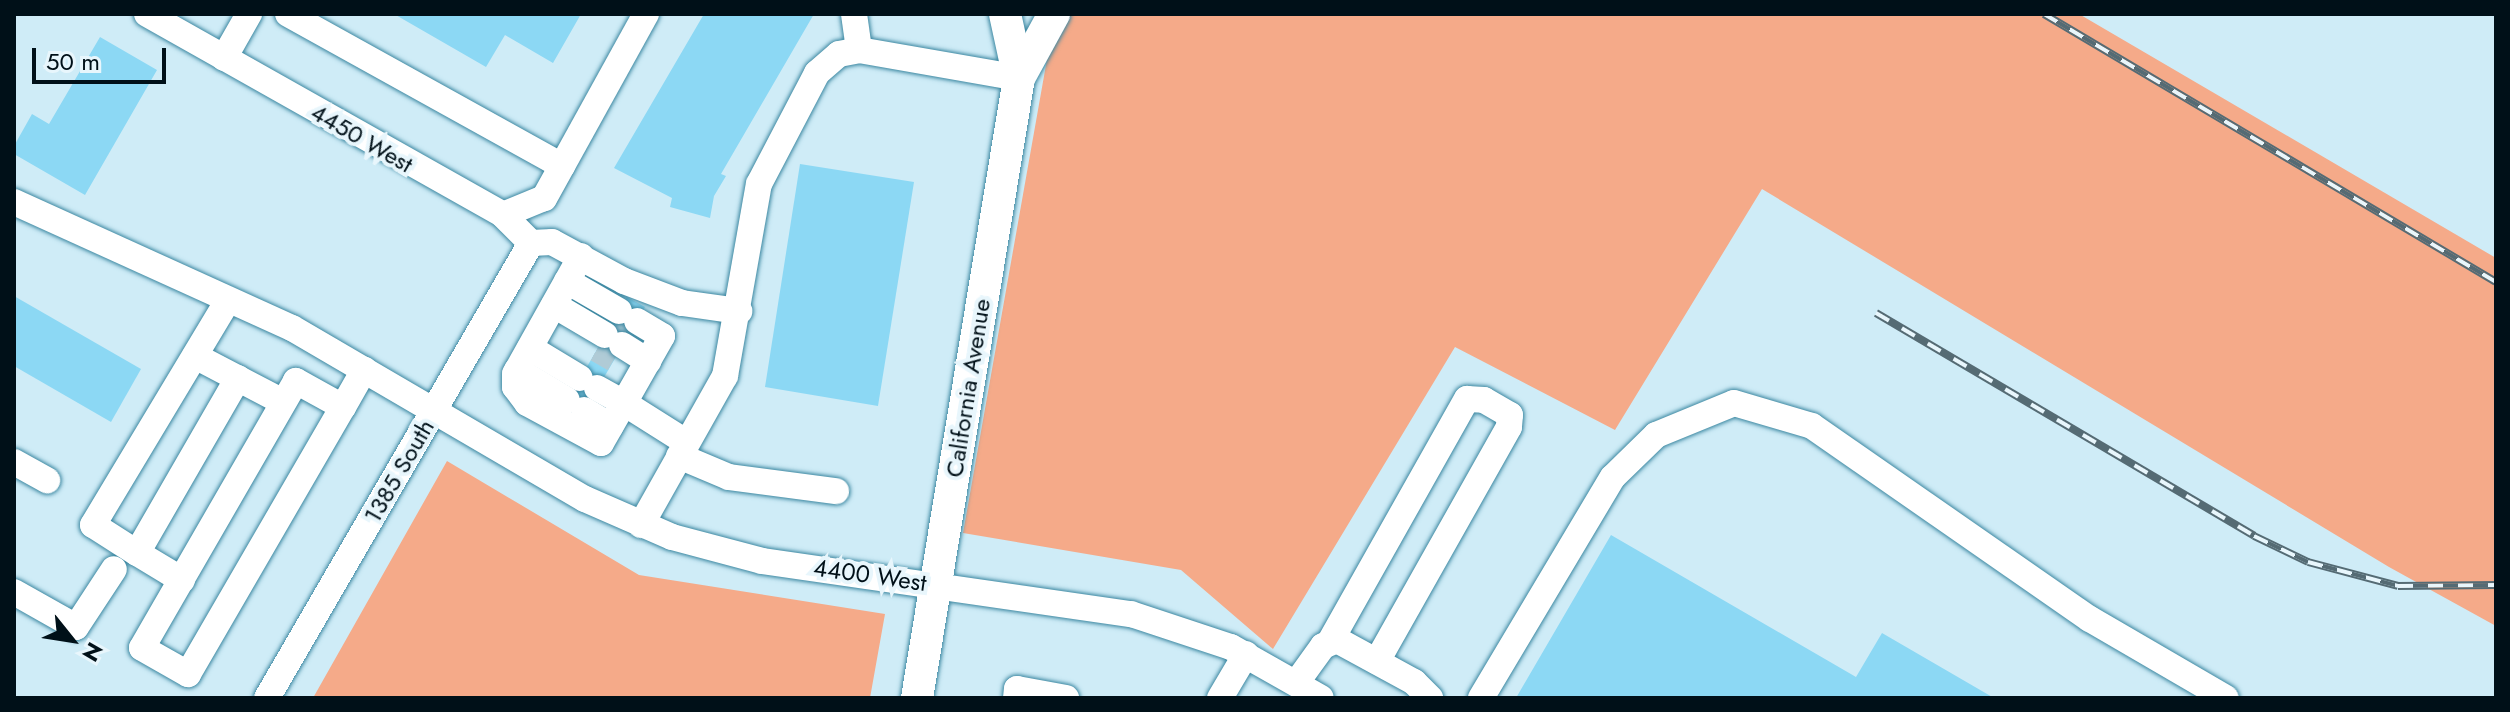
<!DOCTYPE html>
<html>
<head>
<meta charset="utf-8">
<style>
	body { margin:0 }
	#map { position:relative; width:2510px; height:712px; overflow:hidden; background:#cfecf7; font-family:Jost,sans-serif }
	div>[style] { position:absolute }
	.green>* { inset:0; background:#f5aa89 }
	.building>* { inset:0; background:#8cd8f4 }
	.minor-tunnel>* { height:26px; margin-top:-13px; transform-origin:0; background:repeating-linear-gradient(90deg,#b0cbd6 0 26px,transparent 0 39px) }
	.roads { filter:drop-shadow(0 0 2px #3b87a1) drop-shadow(0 0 2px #3b87a1) }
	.minor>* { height:26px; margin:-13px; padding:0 13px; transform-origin:13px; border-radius:13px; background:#fff }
	.major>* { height:32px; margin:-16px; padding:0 16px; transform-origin:16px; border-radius:16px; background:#fff }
	.rail>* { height:8px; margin-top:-4px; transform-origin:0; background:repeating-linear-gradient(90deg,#e8f6fc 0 15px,#556b74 0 30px); box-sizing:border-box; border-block:2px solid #556b74 }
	span { translate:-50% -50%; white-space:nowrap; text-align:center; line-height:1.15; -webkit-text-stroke:8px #e8f6fc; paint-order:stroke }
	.street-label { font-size:24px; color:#001018 }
	.frame { position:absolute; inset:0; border:16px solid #001018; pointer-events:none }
	.north { position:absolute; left:32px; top:600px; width:80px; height:80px; -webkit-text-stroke:6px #e8f6fc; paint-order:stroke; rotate:120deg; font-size:22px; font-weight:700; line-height:32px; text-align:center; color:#001018 }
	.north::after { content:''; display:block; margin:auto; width:28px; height:36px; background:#001018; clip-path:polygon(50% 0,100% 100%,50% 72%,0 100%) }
	.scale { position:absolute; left:32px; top:48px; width:134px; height:36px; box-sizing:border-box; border:4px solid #001018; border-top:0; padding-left:10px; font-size:24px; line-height:28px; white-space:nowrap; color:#001018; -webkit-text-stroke:6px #e8f6fc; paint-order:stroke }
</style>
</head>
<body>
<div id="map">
	<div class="green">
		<div style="clip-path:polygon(1055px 14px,2079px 14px,2496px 258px,2496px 626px,2389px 567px,1762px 189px,1615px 430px,1455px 347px,1273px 649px,1181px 570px,963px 533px)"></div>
		<div style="clip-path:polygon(447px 461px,639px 575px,885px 614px,870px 698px,313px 698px)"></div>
	</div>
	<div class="building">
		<div style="clip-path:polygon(394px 14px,581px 14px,553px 63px,505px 35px,486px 67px)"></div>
		<div style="clip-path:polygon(704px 14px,814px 14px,721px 174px,726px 176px,714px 196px,710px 218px,670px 207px,672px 198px,614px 168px)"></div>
		<div style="clip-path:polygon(100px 37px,157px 70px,85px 195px,14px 154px,14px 146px,32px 114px,49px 124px)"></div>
		<div style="clip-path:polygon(800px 164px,914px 182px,878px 406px,765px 387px)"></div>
		<div style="clip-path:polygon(14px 296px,141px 369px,111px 422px,14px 366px)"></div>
		<div style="clip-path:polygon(627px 297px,645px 307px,578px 422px,561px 412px)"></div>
		<div style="clip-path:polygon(1611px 535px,1856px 677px,1882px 633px,1994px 698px,1516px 698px)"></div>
	</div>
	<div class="minor-tunnel">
		<div style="left:612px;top:323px;width:21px;rotate:29deg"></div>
		<div style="left:597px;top:349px;width:20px;rotate:30deg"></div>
	</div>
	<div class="roads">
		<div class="minor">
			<div style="left:147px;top:14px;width:409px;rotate:29.4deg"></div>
			<div style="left:503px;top:215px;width:40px;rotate:45deg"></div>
			<div style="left:288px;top:14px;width:313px;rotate:29deg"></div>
			<div style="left:562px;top:166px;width:37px;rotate:119deg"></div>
			<div style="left:544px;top:198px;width:44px;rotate:157.5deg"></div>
			<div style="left:854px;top:14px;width:36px;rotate:82deg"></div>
			<div style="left:224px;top:58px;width:51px;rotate:-60.4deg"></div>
			<div style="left:562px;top:166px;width:174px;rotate:-61.1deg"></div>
			<div style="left:14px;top:202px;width:305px;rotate:24.4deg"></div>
			<div style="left:292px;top:328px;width:339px;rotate:30.3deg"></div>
			<div style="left:585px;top:499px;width:95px;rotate:23.6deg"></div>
			<div style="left:672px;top:537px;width:93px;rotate:14.9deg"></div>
			<div style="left:762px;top:561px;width:373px;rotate:8.2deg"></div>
			<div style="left:1131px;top:614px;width:105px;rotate:18.3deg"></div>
			<div style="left:1231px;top:647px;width:103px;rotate:29.5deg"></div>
			<div style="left:531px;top:243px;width:21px;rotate:-3deg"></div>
			<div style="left:552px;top:242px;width:82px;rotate:28.4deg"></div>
			<div style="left:624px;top:281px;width:62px;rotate:20.8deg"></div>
			<div style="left:682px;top:303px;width:58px;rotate:8deg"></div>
			<div style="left:581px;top:256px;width:135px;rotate:119.2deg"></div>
			<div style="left:515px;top:374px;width:13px;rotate:90deg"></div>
			<div style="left:515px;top:387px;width:20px;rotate:53deg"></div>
			<div style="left:527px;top:403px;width:84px;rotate:28.4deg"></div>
			<div style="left:601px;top:443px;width:46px;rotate:-60.1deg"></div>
			<div style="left:624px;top:403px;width:73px;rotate:32.2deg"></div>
			<div style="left:567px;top:281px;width:60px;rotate:30deg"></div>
			<div style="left:554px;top:305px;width:59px;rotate:30.5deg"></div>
			<div style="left:622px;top:345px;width:31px;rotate:32deg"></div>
			<div style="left:530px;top:348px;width:58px;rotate:31deg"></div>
			<div style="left:195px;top:356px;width:99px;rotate:27.6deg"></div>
			<div style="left:517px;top:370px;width:58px;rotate:31deg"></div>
			<div style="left:597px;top:388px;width:31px;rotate:29deg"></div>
			<div style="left:624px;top:403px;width:77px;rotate:-60.4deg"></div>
			<div style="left:662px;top:336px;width:29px;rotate:-149deg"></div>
			<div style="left:343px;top:407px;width:54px;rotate:-151deg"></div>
			<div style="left:296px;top:381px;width:308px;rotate:120deg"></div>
			<div style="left:142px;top:648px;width:53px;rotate:29.5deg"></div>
			<div style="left:188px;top:674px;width:309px;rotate:-59.9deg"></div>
			<div style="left:343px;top:407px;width:43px;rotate:-60.4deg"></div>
			<div style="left:584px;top:410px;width:31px;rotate:31deg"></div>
			<div style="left:679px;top:456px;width:54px;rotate:22.8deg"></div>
			<div style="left:729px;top:477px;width:108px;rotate:7.5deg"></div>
			<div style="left:14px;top:462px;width:38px;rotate:29deg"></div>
			<div style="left:641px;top:525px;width:171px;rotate:-60.6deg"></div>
			<div style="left:725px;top:376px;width:195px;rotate:-80deg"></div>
			<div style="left:759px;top:184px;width:125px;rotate:-62.4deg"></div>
			<div style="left:817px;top:73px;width:29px;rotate:-41deg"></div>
			<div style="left:839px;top:54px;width:20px;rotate:-11deg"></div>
			<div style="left:859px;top:50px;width:162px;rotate:9.9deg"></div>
			<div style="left:137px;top:553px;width:52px;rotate:-147.5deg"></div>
			<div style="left:93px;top:525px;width:262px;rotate:-59deg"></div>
			<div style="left:182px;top:580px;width:52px;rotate:-149deg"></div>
			<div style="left:137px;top:553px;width:202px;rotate:-60deg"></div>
			<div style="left:14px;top:592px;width:71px;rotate:29.4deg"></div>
			<div style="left:76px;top:627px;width:69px;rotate:-56.8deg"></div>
			<div style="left:1331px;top:640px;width:277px;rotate:-60.6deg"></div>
			<div style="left:1467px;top:399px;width:17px;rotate:3deg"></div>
			<div style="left:1484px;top:400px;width:30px;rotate:30deg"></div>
			<div style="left:1510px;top:415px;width:12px;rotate:95deg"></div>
			<div style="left:1509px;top:427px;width:269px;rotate:119.4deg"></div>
			<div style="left:1297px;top:682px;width:44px;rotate:-54.2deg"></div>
			<div style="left:1323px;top:646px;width:15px;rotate:-23deg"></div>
			<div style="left:1337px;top:640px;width:88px;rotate:28.6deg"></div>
			<div style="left:1414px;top:682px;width:23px;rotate:45deg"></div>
			<div style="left:267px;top:698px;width:526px;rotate:-59.88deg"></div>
			<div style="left:1016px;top:698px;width:9px;rotate:-84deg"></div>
			<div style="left:1017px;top:689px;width:50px;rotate:10.4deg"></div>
			<div style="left:1220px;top:698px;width:51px;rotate:-59.4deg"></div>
			<div style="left:1481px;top:698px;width:257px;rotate:-59.2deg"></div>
			<div style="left:1613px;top:477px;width:60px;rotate:-44.3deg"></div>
			<div style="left:1656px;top:435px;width:84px;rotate:-22.3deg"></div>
			<div style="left:1734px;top:403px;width:81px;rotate:16.4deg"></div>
			<div style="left:1812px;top:426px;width:338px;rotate:34.8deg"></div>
			<div style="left:2090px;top:619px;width:157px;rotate:30.2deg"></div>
		</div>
		<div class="major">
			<div style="left:1005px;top:14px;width:66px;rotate:77.7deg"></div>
			<div style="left:917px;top:698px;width:628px;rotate:-80.66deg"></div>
			<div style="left:1019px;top:78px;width:73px;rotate:-61.3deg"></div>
		</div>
	</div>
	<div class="rail">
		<div style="left:2044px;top:14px;width:525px;rotate:30.66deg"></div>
		<div style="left:1876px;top:313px;width:439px;rotate:30.5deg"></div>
		<div style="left:2254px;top:536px;width:60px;rotate:25.7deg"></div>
		<div style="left:2308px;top:562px;width:93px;rotate:14.9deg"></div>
		<div style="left:2398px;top:586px;width:98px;rotate:-0.6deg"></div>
	</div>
	<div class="street-label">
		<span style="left:362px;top:138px;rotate:30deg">4450 West</span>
		<span style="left:968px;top:388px;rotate:-81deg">California Avenue</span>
		<span style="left:399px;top:471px;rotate:-60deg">1385 South</span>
		<span style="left:870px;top:575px;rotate:8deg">4400 West</span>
	</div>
	<div class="frame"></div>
	<div class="north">N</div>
	<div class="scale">50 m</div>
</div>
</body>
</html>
